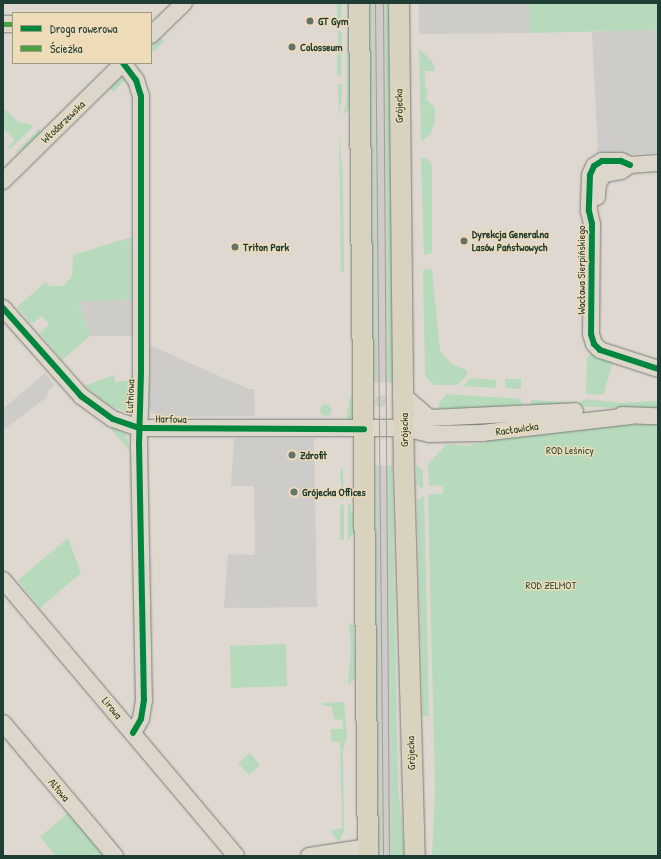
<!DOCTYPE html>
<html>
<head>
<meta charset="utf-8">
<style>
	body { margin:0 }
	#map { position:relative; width:661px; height:859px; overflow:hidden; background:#ded8d1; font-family:"Patrick Hand",sans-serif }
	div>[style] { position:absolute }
	.built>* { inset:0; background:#cdccc9 }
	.round { border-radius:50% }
	.green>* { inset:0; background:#b6dabb }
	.roads { filter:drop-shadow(0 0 1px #7a7d78) drop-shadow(0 0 1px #7a7d78) }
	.minor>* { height:16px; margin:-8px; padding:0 8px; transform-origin:8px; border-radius:8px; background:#dcd6cb }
	.major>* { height:20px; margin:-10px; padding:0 10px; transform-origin:10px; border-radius:10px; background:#d9d2bf }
	.tram>* { height:1px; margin:-0.5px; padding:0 0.5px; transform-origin:0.5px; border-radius:0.5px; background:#9f9e96 }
	.quiet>* { height:5px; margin-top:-2.5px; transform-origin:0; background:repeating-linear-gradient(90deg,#4da043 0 10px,transparent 0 15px) }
	.cycleway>* { height:6px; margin:-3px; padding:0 3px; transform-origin:3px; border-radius:3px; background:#00873e }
	.dots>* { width:11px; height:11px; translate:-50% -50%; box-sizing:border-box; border:2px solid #eedbb8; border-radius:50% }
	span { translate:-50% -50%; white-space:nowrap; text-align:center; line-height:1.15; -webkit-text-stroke:3px #eedbb8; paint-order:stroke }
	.poi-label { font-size:11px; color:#1f3d34; font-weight:700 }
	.left { translate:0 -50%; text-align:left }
	.street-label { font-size:11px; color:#1f3d34 }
	.park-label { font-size:11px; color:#2b4d40 }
	.frame { position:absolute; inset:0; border:4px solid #1f3d34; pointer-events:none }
	.legend { position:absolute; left:12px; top:12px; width:140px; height:52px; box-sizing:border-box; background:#eedbb8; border:1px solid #9b9c83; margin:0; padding:5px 7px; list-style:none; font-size:12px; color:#1f3d34 }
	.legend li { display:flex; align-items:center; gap:8px; height:20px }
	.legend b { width:20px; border:1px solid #9b9c83 }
</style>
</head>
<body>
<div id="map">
	<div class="built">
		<div style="clip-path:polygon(372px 3px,385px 3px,388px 382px,375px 382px)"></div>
		<div style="clip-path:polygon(419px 3px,529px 3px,529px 33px,419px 34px)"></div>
		<div style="clip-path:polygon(658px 30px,658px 153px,598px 155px,592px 32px)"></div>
		<div style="clip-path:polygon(133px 300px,133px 336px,90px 336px,78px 301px)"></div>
		<div style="clip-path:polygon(149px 345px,249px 389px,254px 389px,255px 416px,157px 417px,149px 408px)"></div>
		<div style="clip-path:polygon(45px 373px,55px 386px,48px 391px,47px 397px,3px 430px,3px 409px)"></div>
		<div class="round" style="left:375px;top:395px;width:12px;height:12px"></div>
		<div style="clip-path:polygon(234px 438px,314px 438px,317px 607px,224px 608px,228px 554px,255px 555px,254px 486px,231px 486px)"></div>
		<div style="clip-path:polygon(376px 465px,388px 466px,392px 856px,380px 856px)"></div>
	</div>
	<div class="green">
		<div style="clip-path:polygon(337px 3px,342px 3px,341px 22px,337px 21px)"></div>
		<div style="clip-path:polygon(347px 3px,350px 3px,350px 107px,344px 115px,347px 96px)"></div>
		<div style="clip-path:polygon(369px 3px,372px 3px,375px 382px,372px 382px)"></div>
		<div style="clip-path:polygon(385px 3px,389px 3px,395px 382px,388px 382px)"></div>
		<div style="clip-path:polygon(529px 3px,658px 3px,658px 30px,529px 33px)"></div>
		<div style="clip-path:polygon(338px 31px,342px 32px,341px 76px,337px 75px)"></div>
		<div style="clip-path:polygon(159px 36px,164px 42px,151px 53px,151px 43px)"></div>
		<div style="clip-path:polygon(419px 49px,432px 61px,435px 71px,425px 71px,425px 87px,428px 90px,426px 99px,435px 108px,435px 121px,431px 133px,421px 142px)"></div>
		<div style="clip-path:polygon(123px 76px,127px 78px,113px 92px,108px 87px)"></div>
		<div style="clip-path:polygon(339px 84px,343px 85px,339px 116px,338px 85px)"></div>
		<div style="clip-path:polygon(3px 108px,20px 123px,30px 124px,33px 127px,10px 149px,8px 147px,15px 140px,3px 128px)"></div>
		<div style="clip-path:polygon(39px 129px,43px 134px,15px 154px,15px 153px)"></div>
		<div style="clip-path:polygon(339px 132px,343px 179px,344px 271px,341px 272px)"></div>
		<div style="clip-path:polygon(426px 157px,432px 165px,432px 253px,424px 255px,421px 158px)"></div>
		<div style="clip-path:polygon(132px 237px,133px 300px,78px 301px,90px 336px,62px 360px,40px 333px,49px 325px,42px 316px,32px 324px,17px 307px,46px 282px,50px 286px,63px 286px,72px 276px,73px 255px)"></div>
		<div style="clip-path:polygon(432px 269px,440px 351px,453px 365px,467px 370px,467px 376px,457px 385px,434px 385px,425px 376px,423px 270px)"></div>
		<div style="clip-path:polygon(591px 353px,613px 363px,603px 395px,586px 394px,587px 359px)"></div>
		<div style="clip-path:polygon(114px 375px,115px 382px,131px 380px,129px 408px,124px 411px,109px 405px,84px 386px)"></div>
		<div style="clip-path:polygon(471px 378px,496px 380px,496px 388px,463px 386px)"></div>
		<div style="clip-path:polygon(505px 379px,521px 379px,521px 389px,505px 388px)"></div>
		<div style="clip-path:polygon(447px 394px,521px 399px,521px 406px,439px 412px,439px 403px)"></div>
		<div style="clip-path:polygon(353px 396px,353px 419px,346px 421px,350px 398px)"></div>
		<div style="clip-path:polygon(585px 399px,620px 403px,658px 401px,658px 409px,531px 405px,531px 400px,579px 403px)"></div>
		<div class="round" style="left:320px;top:404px;width:12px;height:12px"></div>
		<div style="clip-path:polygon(658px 422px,658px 856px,432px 856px,435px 788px,428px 495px,443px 493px,443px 485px,429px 486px,428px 464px,447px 444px,472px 446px,472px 444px,486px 443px,487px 439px,562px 425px)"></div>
		<div style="clip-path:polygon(113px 427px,126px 434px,130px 451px,110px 428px)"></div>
		<div style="clip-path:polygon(373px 465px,376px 465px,380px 856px,378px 856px)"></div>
		<div style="clip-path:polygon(392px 465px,398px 786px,405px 856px,392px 856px,388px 466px)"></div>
		<div style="clip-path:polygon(416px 465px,423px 470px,423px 489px,417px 485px)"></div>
		<div style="clip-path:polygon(343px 467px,344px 500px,342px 500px,340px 471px)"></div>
		<div style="clip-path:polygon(424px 496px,429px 716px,423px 716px,417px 500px)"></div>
		<div style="clip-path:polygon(344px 504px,344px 540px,340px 540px,340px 506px)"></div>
		<div style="clip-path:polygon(348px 504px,351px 504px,351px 512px,355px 512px,354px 533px,348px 540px)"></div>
		<div style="clip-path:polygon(68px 538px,81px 573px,40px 608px,18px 580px)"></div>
		<div style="clip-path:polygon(349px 623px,354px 625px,355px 679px,348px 685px,351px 646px)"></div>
		<div style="clip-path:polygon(286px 644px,287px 686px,231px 688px,230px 646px)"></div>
		<div style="clip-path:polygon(344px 702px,347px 736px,343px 750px,344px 832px,339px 841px,332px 835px,332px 830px,342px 828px,340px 742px,331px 742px,331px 729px,342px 729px,343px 720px,334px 719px,331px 706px,323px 706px,322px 703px)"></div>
		<div style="clip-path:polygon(250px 753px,260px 765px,249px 775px,238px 763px)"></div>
		<div style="clip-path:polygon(70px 811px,108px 856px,56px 856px,40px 837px)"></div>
	</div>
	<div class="roads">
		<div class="minor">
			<div style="left:3px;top:24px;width:10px"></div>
			<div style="left:151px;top:35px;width:46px;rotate:-44.1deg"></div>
			<div style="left:123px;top:63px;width:21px;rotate:53deg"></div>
			<div style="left:136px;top:80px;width:17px;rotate:73deg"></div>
			<div style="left:141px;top:96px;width:277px;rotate:90deg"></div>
			<div style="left:141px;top:373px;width:71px;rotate:91.6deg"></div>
			<div style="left:139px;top:444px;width:256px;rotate:88.9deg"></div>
			<div style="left:144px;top:700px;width:19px;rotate:99deg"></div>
			<div style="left:141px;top:719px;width:16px;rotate:120deg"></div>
			<div style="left:630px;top:165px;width:10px;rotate:-156deg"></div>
			<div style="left:621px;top:161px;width:19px;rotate:180deg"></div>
			<div style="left:602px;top:161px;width:9px;rotate:148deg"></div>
			<div style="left:594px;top:166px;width:10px;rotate:114deg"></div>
			<div style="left:590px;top:175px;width:36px;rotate:92deg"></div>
			<div style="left:589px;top:211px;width:13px;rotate:77deg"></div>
			<div style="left:592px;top:224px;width:110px;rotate:90.5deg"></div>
			<div style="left:591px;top:334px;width:10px;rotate:73deg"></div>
			<div style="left:594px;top:344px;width:8px;rotate:45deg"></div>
			<div style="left:600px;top:350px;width:61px;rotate:18.1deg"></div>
			<div style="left:3px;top:181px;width:168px;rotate:-44.5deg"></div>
			<div style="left:597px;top:197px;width:13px;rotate:-86deg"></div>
			<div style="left:598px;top:184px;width:12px;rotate:-59deg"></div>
			<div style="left:604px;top:174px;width:17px;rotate:-10deg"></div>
			<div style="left:621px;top:171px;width:11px;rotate:-34deg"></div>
			<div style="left:630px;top:165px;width:28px;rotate:-4deg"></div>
			<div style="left:3px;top:308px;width:118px;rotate:48.4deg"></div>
			<div style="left:81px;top:396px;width:39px;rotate:36deg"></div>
			<div style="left:113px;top:419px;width:28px;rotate:19deg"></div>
			<div style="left:139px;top:428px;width:265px"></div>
			<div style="left:404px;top:428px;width:26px;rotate:13deg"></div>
			<div style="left:429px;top:434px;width:53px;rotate:-1.1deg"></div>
			<div style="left:482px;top:433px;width:150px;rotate:-6.5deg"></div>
			<div style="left:404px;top:396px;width:33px;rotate:41deg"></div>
			<div style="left:622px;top:415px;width:36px;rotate:2deg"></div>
			<div style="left:404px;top:428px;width:27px;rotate:-22deg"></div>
			<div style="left:429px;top:418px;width:146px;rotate:-2.7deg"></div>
			<div style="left:3px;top:580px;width:361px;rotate:49.8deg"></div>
			<div style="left:3px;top:723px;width:174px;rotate:49.9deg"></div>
			<div style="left:309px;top:856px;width:60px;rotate:-8.7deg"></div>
		</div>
		<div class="major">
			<div style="left:359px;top:3px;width:853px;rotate:89.4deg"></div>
			<div style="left:399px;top:3px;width:468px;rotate:89.4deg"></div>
			<div style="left:404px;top:471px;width:385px;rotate:88.4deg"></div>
		</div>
	</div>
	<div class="tram">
		<div style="left:375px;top:3px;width:853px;rotate:89.46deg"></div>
		<div style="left:383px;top:3px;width:853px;rotate:89.6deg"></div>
	</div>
	<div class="quiet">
		<div style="left:3px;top:24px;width:10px"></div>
	</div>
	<div class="cycleway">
		<div style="left:123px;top:63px;width:21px;rotate:53deg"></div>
		<div style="left:136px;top:80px;width:17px;rotate:73deg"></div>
		<div style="left:141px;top:96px;width:277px;rotate:90deg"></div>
		<div style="left:141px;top:373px;width:71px;rotate:91.6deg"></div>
		<div style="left:139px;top:444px;width:256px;rotate:88.9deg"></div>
		<div style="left:144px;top:700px;width:19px;rotate:99deg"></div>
		<div style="left:141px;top:719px;width:16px;rotate:120deg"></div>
		<div style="left:630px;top:165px;width:10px;rotate:-156deg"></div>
		<div style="left:621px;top:161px;width:19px;rotate:180deg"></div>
		<div style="left:602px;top:161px;width:9px;rotate:148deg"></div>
		<div style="left:594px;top:166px;width:10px;rotate:114deg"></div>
		<div style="left:590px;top:175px;width:36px;rotate:92deg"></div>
		<div style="left:589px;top:211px;width:13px;rotate:77deg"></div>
		<div style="left:592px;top:224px;width:110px;rotate:90.5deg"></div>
		<div style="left:591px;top:334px;width:10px;rotate:73deg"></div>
		<div style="left:594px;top:344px;width:8px;rotate:45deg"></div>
		<div style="left:600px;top:350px;width:61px;rotate:18.1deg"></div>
		<div style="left:3px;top:308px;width:118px;rotate:48.4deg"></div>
		<div style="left:81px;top:396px;width:39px;rotate:36deg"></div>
		<div style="left:113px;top:419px;width:28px;rotate:19deg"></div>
		<div style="left:139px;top:428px;width:225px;rotate:0.3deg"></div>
	</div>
	<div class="dots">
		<div style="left:310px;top:21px;background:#62736b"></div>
		<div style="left:292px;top:47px;background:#62736b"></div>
		<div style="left:464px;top:241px;background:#62736b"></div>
		<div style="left:235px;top:247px;background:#62736b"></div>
		<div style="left:292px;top:455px;background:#62736b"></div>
		<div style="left:294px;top:492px;background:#62736b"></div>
	</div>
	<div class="poi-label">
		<span class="left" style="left:318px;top:21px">GT Gym</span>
		<span class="left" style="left:300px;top:47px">Colosseum</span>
		<span class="left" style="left:472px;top:241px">Dyrekcja Generalna<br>Lasów Państwowych</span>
		<span class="left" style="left:243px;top:247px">Triton Park</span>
		<span class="left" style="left:300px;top:455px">Zdrofit</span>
		<span class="left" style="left:302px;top:492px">Grójecka Offices</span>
	</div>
	<div class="street-label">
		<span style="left:399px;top:106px;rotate:-91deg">Grójecka</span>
		<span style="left:63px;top:122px;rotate:-44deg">Włodarzewska</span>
		<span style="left:581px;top:270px;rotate:-90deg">Wacława Sierpińskiego</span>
		<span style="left:130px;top:396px;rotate:-87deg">Lutniowa</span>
		<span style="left:171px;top:419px;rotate:1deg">Harfowa</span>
		<span style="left:517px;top:429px;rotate:-8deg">Racławicka</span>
		<span style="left:404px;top:430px;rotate:-90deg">Grójecka</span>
		<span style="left:112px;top:708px;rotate:50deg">Lirowa</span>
		<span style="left:411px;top:753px;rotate:-92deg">Grójecka</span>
		<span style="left:59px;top:790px;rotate:50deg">Altowa</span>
	</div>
	<div class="park-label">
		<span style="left:570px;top:450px">ROD Leśnicy</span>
		<span style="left:551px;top:585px">ROD ZELMOT</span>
	</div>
	<div class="frame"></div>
	<ul class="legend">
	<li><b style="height:5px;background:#00873e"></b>Droga rowerowa</li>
	<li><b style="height:5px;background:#4da043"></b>Ścieżka</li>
	</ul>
</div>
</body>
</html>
